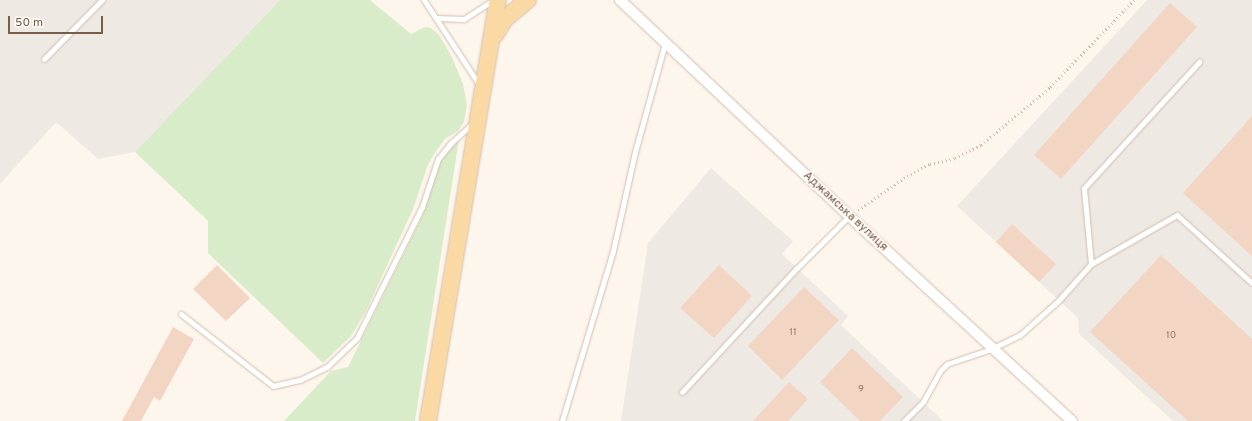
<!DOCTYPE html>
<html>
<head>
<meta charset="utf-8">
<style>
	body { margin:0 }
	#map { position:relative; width:1252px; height:421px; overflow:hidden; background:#fdf6ec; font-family:Overpass,sans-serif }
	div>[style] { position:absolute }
	.industrial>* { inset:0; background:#efe9e4 }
	.green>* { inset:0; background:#d8ecc9 }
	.building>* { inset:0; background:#f3d5c3 }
	.path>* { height:2.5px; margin-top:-1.25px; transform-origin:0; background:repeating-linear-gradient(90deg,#d9b8a5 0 1px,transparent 0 4px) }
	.roads { filter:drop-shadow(0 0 1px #d1beb0) drop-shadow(0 0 1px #d1beb0) }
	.lane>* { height:5px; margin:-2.5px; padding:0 2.5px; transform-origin:2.5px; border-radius:2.5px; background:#fff }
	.street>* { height:10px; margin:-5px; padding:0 5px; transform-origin:5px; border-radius:5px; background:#fff }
	.primary>* { height:16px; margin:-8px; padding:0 8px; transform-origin:8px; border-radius:8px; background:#fbd9a5 }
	span { translate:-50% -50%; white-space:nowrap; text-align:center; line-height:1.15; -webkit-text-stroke:3.5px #fffaf3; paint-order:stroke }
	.number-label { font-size:10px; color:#987a6a }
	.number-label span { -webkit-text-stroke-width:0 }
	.street-label { font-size:12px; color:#7a5c4d }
	.scale { position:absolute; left:8px; top:16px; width:95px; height:18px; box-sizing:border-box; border:2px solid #7a5c4d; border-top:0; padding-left:5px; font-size:12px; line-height:14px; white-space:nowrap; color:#7a5c4d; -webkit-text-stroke:3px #fffaf3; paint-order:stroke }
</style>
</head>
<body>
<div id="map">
	<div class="industrial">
		<div style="clip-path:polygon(0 0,280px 0,135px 152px,98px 159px,56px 122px,0 184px)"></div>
		<div style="clip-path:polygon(1147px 0,1252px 0,1252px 421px,1173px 421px,1079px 334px,1078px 318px,957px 206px)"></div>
		<div style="clip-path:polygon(711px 168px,793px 241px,782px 254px,848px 316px,841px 325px,943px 421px,621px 421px,648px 243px)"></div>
	</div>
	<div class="green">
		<div style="clip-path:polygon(280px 0,370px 0,411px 34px,425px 27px,431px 28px,439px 35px,452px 57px,463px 84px,467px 105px,464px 122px,458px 131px,445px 139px,434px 154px,427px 167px,413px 209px,367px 309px,351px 336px,323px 363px,208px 253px,208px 221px,135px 152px)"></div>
		<div style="clip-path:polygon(459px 139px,415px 421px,284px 421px,331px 371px,348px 367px,422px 217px,441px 160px)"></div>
	</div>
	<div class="building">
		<div style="clip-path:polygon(1170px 3px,1197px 27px,1061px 179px,1034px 155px)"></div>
		<div style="clip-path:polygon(1252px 116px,1252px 256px,1183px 193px)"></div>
		<div style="clip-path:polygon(1012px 224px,1056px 264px,1039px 282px,996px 242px)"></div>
		<div style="clip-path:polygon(1161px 255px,1252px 339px,1252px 421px,1188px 421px,1090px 332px)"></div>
		<div style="clip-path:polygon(217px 265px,250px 298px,226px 321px,193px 289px)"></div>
		<div style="clip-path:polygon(719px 265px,752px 296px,714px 338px,680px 308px)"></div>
		<div style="clip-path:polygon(804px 287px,839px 320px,782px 380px,748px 346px)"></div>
		<div style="clip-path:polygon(173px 327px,194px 339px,160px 401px,154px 397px,141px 421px,122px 421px)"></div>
		<div style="clip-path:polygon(852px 348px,903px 397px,880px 421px,860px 421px,820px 382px)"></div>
		<div style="clip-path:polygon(789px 382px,808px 399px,788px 421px,753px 421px)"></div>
	</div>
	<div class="path">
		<div style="left:858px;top:210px;width:60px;rotate:-34.8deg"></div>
		<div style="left:907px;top:176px;width:26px;rotate:-28deg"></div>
		<div style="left:930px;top:164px;width:26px;rotate:-13deg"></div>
		<div style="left:955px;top:158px;width:29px;rotate:-27deg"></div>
		<div style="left:981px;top:145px;width:90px;rotate:-40deg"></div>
		<div style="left:1050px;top:87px;width:121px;rotate:-46deg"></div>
	</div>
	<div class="roads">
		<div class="lane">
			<div style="left:424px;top:0;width:103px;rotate:56.9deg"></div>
			<div style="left:437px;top:18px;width:27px;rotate:2deg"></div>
			<div style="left:464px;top:19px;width:30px;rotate:-33deg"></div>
			<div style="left:44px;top:59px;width:83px;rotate:-45.5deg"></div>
			<div style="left:1091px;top:264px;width:76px;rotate:-95.3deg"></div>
			<div style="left:1084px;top:188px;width:171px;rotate:-47.6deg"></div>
			<div style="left:181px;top:314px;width:117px;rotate:38deg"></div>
			<div style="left:273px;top:386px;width:28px;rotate:-13deg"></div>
			<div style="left:300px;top:380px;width:30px;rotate:-26deg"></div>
			<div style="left:327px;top:367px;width:42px;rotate:-44deg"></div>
			<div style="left:357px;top:338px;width:146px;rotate:-63.6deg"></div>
			<div style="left:422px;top:207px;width:51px;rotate:-71.6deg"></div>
			<div style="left:438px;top:159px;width:22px;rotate:-51deg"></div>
			<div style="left:452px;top:142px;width:28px;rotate:-42deg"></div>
			<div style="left:682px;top:392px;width:169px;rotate:-47.2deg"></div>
			<div style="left:797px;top:268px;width:74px;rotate:-45deg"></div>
			<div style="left:562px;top:421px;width:177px;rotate:-73.3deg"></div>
			<div style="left:613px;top:251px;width:101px;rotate:-77.5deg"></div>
			<div style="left:635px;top:152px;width:113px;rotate:-74.6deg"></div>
			<div style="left:904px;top:421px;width:27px;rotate:-45deg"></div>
			<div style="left:923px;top:402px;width:35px;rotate:-61deg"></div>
			<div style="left:940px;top:371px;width:10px;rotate:-45deg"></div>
			<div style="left:947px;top:364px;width:46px;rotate:-18.8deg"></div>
			<div style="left:991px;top:349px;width:32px;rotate:-26deg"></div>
			<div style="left:1020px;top:335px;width:52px;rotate:-41.9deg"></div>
			<div style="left:1059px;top:300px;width:48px;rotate:-48.4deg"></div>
			<div style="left:1091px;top:264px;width:99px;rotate:-29.7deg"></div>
			<div style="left:1177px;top:215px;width:101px;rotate:42.2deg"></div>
		</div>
		<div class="street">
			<div style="left:620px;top:0;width:315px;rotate:43.3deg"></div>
			<div style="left:849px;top:216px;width:303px;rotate:42.6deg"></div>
		</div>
		<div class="primary">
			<div style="left:495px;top:35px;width:19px;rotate:-58deg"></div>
			<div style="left:505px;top:19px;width:30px;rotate:-40deg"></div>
			<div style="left:428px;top:421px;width:427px;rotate:-80.6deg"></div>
		</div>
	</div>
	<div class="number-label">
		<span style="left:793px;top:333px">11</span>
		<span style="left:1171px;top:336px">10</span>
		<span style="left:861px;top:390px">9</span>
	</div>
	<div class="street-label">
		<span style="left:845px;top:212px;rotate:43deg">Аджамська вулиця</span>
	</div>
	<div class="scale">50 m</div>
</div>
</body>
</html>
